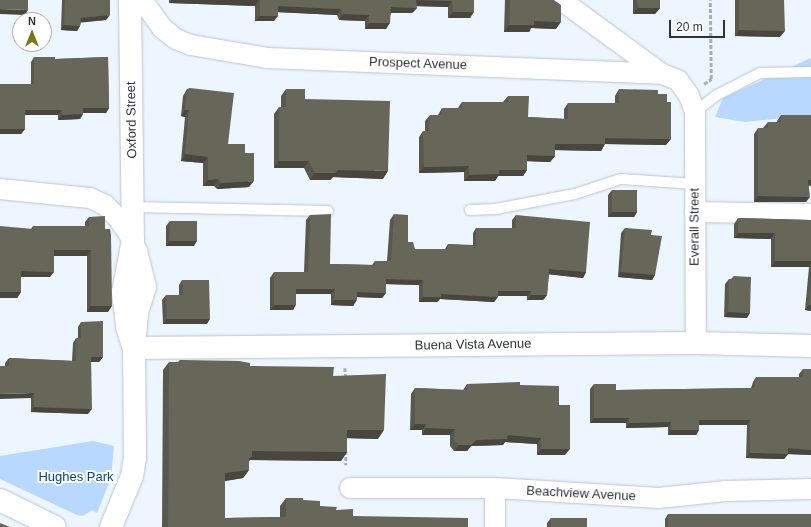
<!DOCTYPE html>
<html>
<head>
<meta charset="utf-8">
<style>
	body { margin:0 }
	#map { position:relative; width:811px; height:527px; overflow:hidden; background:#edf5ff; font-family:Helvetica,sans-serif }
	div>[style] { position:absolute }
	.green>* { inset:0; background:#b8d8ff }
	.path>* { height:2.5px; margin-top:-1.25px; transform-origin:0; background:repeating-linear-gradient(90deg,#a8aeb7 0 4px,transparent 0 6px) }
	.roads { filter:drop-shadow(0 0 1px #bac4cf) drop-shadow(0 0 1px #bac4cf) }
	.lane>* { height:10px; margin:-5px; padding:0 5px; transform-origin:5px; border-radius:5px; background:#fff }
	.street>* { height:20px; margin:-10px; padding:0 10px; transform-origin:10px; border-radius:10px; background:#fff }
	.secondary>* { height:22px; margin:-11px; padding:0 11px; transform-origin:11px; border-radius:11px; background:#fff }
	.wall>* { inset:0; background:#58584d }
	.shaded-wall>* { inset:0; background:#47473e }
	.building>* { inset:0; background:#666659 }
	span { translate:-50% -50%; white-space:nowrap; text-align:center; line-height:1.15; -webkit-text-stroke:4px #fff; paint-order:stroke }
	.street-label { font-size:13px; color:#2f3338 }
	.park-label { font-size:13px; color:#06457f }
	.north { position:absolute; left:12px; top:12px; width:40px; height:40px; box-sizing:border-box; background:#fff; border:1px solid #acadaf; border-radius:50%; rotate:0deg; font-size:11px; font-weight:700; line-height:16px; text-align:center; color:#2f3338 }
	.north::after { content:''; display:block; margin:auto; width:14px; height:18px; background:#79761b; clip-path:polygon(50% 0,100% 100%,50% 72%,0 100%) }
	.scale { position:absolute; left:669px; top:20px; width:56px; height:18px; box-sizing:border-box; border:2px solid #2f3338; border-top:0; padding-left:5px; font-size:12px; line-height:14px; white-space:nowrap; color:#2f3338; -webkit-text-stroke:3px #fff; paint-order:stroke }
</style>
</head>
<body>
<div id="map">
	<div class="green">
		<div style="clip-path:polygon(811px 58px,811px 115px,745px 122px,715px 117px,723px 98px)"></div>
		<div style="clip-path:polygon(93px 441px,114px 446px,111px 478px,97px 513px,92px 510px,83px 516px,77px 515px,0 479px,0 456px)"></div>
	</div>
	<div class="path">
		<div style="left:704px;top:84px;width:9px;rotate:-36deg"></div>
		<div style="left:711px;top:79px;width:79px;rotate:-90.7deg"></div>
		<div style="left:345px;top:368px;width:10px;rotate:84deg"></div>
		<div style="left:346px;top:451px;width:14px;rotate:90deg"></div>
	</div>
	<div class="roads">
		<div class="lane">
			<div style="left:695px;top:112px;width:28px;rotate:-38deg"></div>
			<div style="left:717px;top:95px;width:48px;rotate:-27.1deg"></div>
			<div style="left:760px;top:73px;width:51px;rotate:-1.1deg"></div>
			<div style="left:133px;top:207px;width:195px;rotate:1.2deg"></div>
			<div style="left:470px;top:210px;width:26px;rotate:-2deg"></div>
			<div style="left:496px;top:209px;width:80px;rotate:-10.8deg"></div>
			<div style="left:575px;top:194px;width:48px;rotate:-18.1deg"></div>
			<div style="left:621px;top:179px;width:74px;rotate:3.9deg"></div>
		</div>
		<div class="street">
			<div style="left:142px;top:0;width:34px;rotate:54deg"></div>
			<div style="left:162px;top:28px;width:18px;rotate:38deg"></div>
			<div style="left:176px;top:39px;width:16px;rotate:22deg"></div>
			<div style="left:191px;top:45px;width:77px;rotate:9.7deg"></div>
			<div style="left:267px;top:58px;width:395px;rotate:2.3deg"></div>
			<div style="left:662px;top:74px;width:17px;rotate:21deg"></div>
			<div style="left:678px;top:80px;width:19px;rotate:55deg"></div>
			<div style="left:689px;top:96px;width:17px;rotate:69deg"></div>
			<div style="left:695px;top:112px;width:231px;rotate:89.8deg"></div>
			<div style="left:561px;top:0;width:125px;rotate:36.2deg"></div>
			<div style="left:0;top:189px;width:90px;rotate:5.7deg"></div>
			<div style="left:90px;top:198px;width:17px;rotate:25deg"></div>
			<div style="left:105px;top:205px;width:18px;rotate:45deg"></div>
			<div style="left:118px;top:218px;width:27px;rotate:56deg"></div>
			<div style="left:695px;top:212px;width:116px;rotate:1deg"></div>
			<div style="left:350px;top:488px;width:145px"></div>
			<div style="left:495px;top:488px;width:164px;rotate:3.5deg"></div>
			<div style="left:659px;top:498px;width:67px;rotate:-6deg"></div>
			<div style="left:726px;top:491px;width:85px;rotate:-1.3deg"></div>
			<div style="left:495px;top:488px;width:39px;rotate:90deg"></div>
		</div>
		<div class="secondary">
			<div style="left:130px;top:0;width:240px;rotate:89.3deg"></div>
			<div style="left:133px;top:240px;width:53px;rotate:100.9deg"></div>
			<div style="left:123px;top:292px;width:35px;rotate:83deg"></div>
			<div style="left:127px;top:327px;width:22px;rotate:72deg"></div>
			<div style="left:134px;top:348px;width:562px;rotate:-0.51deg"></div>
			<div style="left:696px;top:343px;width:115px;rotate:1.5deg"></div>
			<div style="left:0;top:500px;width:61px;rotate:26.1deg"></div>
			<div style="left:111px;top:527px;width:55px;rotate:-67.6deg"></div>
			<div style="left:132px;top:476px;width:18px;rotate:-81deg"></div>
			<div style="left:135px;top:458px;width:110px;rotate:-90.5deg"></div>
			<div style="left:134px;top:348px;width:36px;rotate:-85deg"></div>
			<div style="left:137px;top:312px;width:26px;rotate:-72deg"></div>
			<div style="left:145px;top:287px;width:38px;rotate:-104deg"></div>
		</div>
	</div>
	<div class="wall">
		<div style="clip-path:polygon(62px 0,110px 0,106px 20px,81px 22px,80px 26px,77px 31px,61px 30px)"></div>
		<div style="clip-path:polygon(169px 0,474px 0,470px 18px,448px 18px,448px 7px,416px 6px,417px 8px,412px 13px,391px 13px,386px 29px,365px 29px,365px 21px,339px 20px,337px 15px,278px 12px,274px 21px,255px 21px,255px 6px,169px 3px)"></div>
		<div style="clip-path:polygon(505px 0,554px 0,556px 29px,531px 28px,529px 32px,504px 32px)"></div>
		<div style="clip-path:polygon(633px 0,660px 0,660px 8px,655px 14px,633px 14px)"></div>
		<div style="clip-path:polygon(735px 0,784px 0,780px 37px,735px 36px)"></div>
		<div style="clip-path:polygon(34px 57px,55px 57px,55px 59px,108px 57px,109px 108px,106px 113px,83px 113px,83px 114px,80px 119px,58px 120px,58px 115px,25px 115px,25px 129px,21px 134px,0 134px,0 84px,31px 84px,31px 62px)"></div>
		<div style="clip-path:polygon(187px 89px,228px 144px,245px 153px,249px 187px,217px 189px,214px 186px,203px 186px,203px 163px,181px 161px,185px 117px,181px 116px,183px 96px)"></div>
		<div style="clip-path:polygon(286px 89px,305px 99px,383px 179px,333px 177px,330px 180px,310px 180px,304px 168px,274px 168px,274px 114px,279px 107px,281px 107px,281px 96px)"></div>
		<div style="clip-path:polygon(619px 89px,658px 94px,666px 145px,605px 144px,601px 151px,555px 150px,555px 156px,550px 162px,527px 161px,527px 170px,523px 176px,498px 176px,495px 181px,464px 181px,464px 172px,419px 173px,419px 137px,423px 131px,425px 131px,425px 121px,430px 115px,438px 115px,442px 108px,458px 108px,462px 102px,503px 102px,508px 96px,528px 117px,564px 119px,564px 109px,568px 103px,615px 103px,615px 96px)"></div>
		<div style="clip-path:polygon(781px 115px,809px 186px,806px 202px,754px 202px,754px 134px,758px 128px,763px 128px,768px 122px,777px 122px,777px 121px)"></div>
		<div style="clip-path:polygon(612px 190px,637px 212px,634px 217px,608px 217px,608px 195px)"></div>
		<div style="clip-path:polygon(394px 214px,408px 242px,415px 249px,445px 249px,448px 244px,473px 245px,473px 233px,476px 228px,512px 228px,512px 220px,516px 215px,586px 272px,583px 278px,549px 274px,547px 295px,543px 300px,527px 300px,527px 296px,498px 296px,494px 302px,440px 299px,437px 302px,419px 302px,419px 285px,386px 284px,386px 293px,382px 298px,357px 297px,353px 306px,331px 305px,331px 294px,296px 294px,293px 310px,270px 310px,270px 278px,274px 272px,304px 272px,306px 220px,310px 215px,330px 264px,372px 265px,375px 261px,387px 261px,390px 220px)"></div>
		<div style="clip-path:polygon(89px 217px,105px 229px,108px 312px,87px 312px,87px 256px,54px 256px,50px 277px,21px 277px,21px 292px,17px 298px,0 298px,31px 229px,33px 226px,85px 226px,85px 222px)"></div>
		<div style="clip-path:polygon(738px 218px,811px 220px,811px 311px,805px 310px,809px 267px,771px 267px,771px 239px,734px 238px,734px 224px)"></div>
		<div style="clip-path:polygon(170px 221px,194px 246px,166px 246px,166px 226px)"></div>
		<div style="clip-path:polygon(625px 228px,651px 235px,655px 275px,652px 280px,618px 277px,621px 233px)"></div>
		<div style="clip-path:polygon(734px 276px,747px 318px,724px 317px,725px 284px,729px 279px,731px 279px)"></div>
		<div style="clip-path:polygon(182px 280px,207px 324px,163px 324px,162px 300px,166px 295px,179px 295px,179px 285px)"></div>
		<div style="clip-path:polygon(81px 322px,103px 357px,99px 362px,91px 362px,88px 414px,31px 412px,31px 398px,5px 366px,5px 363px,9px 358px,72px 361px,73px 343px,76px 338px,78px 338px,78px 327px)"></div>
		<div style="clip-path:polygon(180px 360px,250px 366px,333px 376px,378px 439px,347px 438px,347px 452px,341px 461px,250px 460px,249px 461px,249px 470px,243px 478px,225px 481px,225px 518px,280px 517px,280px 506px,286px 498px,303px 500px,320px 506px,336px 510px,353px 516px,468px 527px,162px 527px,163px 370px,169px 362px,178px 362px)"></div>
		<div style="clip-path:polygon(803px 369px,811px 369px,811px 455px,788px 454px,784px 459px,746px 458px,747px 425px,699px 425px,699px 430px,696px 435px,668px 435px,668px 427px,626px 428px,626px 423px,590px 423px,590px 389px,594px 384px,616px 390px,751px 388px,753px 382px,756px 377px,799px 377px,799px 374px)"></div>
		<div style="clip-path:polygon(467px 384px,520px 385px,559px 405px,565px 455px,537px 455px,537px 444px,505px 442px,503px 445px,471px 446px,467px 451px,454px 451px,450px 446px,450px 435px,422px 435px,422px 430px,410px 430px,411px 394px,415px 388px,463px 390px)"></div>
		<div style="clip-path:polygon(668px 514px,811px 527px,665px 527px,665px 519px)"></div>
		<div style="clip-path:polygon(551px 518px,587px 527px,547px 527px,547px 523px)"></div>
	</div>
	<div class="shaded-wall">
		<div style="clip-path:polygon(172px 0,259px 0,255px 6px,169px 3px)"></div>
		<div style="clip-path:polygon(416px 0,452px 1px,448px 7px,412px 6px)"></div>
		<div style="clip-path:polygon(278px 6px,341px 9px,337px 15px,274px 12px)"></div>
		<div style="clip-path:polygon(391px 7px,417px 8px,412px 13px,387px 13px)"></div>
		<div style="clip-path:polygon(638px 8px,660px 8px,655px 14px,633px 14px)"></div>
		<div style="clip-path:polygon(0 9px,28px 10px,25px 15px,0 14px)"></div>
		<div style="clip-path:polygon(453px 12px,474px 12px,470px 18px,448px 18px)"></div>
		<div style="clip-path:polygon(343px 14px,369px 15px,365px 21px,339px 20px)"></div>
		<div style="clip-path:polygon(110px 15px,106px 20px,77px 23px,81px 18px)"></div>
		<div style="clip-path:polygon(260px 16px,278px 16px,274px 21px,255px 21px)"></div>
		<div style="clip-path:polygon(534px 21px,561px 22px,556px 29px,531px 28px,529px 32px,504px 32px,509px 25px)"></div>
		<div style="clip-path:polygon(369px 23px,390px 23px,386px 29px,365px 29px)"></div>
		<div style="clip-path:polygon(64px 25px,80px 26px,77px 31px,61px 30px)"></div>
		<div style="clip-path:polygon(739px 30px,785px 31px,780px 37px,735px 36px)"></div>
		<div style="clip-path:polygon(83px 108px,109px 108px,106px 113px,79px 113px)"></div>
		<div style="clip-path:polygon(25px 110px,62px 110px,58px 115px,21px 115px)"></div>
		<div style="clip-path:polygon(185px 110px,189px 110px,185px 117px,181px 116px)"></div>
		<div style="clip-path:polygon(83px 114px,80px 119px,58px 120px,62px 115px)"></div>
		<div style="clip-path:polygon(0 129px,25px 129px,21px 134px,0 134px)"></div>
		<div style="clip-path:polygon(605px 138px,671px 139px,666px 145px,605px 144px,601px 151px,551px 150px,555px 144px)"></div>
		<div style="clip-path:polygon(185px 154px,208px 157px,203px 163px,181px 161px)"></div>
		<div style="clip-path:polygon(527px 155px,555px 156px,550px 162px,523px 161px)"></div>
		<div style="clip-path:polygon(279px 161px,309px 161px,304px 168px,274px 168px)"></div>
		<div style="clip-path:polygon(469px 166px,464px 172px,419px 173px,424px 167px)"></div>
		<div style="clip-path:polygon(338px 170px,388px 171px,383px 179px,333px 177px,330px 180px,310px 180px,315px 173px)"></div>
		<div style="clip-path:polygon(499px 170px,527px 170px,523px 176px,498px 176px,495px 181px,464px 181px,469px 175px)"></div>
		<div style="clip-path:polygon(218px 179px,214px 186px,203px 186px,208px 180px)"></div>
		<div style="clip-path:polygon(808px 180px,811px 180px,811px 186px,804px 185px)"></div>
		<div style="clip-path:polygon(254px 181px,249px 187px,217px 189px,221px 183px)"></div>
		<div style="clip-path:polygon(758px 196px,810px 197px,806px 202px,754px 202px)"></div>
		<div style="clip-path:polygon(612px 212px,637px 212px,634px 217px,608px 217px)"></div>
		<div style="clip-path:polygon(738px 233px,775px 233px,771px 239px,734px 238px)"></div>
		<div style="clip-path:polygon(169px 241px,197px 241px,194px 246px,166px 246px)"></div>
		<div style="clip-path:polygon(54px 250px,91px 250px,87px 256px,50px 256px)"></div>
		<div style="clip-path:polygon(775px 261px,811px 261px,811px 264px,809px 267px,771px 267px)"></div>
		<div style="clip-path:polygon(549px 269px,586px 272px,583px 278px,545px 274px)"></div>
		<div style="clip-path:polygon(21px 271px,54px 272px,50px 277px,17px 277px)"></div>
		<div style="clip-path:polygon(621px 272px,655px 275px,652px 280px,618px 277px)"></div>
		<div style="clip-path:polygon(386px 279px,423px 280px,419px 285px,383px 284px)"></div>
		<div style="clip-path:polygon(296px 289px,335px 289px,331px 294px,293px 294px)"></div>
		<div style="clip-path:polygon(498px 291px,531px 291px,527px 296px,494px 296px)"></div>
		<div style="clip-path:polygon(0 292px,21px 292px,17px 298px,0 298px)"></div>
		<div style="clip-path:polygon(357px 292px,386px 293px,382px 298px,353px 297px)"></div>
		<div style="clip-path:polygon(441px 294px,498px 297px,494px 302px,440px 299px,437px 302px,419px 302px,423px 297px)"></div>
		<div style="clip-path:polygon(531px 295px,547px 295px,543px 300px,527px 300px)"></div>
		<div style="clip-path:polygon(334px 300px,357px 300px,353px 306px,331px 305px)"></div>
		<div style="clip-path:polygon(274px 305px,296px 305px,293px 310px,270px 310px)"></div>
		<div style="clip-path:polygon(809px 305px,811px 305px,811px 311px,805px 310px)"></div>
		<div style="clip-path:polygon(91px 306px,112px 306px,108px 312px,87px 312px)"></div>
		<div style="clip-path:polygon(728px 312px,750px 313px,747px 318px,724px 317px)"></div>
		<div style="clip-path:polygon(167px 319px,210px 319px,207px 324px,163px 324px)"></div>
		<div style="clip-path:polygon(91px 357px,103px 357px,99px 362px,88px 362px)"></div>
		<div style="clip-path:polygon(34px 393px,31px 398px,0 399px,0 394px)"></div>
		<div style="clip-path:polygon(34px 407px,92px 409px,88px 414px,31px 412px)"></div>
		<div style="clip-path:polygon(594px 418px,629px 418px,626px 423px,590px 423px)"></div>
		<div style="clip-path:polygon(699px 420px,750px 420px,747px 425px,696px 425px)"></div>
		<div style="clip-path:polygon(671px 422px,668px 427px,626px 428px,629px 423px)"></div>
		<div style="clip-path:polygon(415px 424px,426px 424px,422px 430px,410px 430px)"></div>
		<div style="clip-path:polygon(426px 428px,455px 429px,450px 435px,422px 435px)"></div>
		<div style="clip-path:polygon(347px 430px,384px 430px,378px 439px,341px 438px)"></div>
		<div style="clip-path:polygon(671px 430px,699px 430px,696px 435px,668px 435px)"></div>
		<div style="clip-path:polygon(508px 435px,541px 438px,537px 444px,505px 442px,503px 445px,471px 446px,467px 451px,454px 451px,459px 445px,476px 440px)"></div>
		<div style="clip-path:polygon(788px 448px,811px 450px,811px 455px,788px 454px,784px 459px,746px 458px,750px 453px)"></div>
		<div style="clip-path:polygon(541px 449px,570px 449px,565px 455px,537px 455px)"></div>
		<div style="clip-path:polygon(252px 451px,347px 452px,341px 461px,250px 460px,246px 465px,243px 466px)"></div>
		<div style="clip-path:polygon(249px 470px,243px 478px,219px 482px,225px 473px)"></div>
	</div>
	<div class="building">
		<div style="clip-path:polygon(0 0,28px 0,28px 10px,0 9px)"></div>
		<div style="clip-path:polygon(65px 0,110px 0,110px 15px,81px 18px,80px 26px,64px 25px)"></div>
		<div style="clip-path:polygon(260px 0,474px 0,474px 12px,453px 12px,452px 1px,416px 0,417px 8px,391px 7px,390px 23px,369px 23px,369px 15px,343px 14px,341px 9px,278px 6px,278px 16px,260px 16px)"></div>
		<div style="clip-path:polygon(510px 0,554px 0,561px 5px,561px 22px,534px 21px,534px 25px,509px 25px)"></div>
		<div style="clip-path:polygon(637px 0,660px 0,660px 8px,638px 8px)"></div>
		<div style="clip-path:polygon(739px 0,784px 0,785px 31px,739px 30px)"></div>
		<div style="clip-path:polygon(34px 57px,55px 57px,55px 59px,108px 57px,109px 108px,83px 108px,83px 114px,62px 115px,62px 110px,25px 110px,25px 129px,0 129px,0 84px,34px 84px)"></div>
		<div style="clip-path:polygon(190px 88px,234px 93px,228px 144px,245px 144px,245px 153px,254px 153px,254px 181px,221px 183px,218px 179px,208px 180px,208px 157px,185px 154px,189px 110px,185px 110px,187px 89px)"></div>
		<div style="clip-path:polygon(286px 89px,305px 89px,305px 99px,390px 101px,388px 171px,338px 170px,335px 173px,315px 173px,309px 161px,279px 161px,279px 107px,286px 107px)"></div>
		<div style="clip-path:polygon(619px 89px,658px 90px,658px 94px,667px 94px,667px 102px,671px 102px,671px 139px,605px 138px,605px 144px,555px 144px,555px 156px,527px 155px,527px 170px,499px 170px,499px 174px,469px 175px,469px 166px,424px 167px,423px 131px,429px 131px,430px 115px,442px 115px,442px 108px,462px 108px,462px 102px,508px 102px,508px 96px,529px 96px,528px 117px,568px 119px,568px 103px,619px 103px)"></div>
		<div style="clip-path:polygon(781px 115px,811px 115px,811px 180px,808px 180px,810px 197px,758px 196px,758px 128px,768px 128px,768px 122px,781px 122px)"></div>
		<div style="clip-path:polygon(612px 190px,637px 190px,637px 212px,612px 212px)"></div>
		<div style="clip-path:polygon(331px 214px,330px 264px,375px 265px,375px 261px,391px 261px,394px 214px,408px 215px,408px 242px,413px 242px,415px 249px,448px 249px,448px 244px,476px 246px,476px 228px,516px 228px,516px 215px,590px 222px,586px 272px,549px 269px,547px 295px,531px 295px,531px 291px,498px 291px,498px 297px,441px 294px,441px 297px,423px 297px,423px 280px,386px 279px,386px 293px,357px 292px,357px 300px,334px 300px,335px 289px,296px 289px,296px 305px,274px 305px,274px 272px,308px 272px,310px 215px)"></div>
		<div style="clip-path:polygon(105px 216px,105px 229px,110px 229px,111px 235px,112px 306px,91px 306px,91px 250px,54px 250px,54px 272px,21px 271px,21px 292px,0 292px,0 226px,33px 229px,33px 226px,89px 226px,89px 217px)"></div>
		<div style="clip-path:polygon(738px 218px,811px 220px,811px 261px,775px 261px,775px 233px,738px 233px)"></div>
		<div style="clip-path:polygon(170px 221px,197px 221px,197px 241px,169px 241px)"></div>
		<div style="clip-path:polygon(625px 228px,652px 230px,651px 235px,662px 236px,655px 275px,621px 272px)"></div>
		<div style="clip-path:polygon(734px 276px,751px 277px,750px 313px,728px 312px,729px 279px,734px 279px)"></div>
		<div style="clip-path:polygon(182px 280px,209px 280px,210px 319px,167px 319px,166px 295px,183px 295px)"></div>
		<div style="clip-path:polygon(811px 282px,811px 305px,809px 305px)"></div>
		<div style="clip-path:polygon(103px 321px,103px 357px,91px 357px,92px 409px,34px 407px,34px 393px,0 394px,0 366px,9px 366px,9px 358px,76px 361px,76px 338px,81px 338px,81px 322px)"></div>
		<div style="clip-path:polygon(180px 360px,239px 361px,250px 363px,250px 366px,334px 367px,333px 376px,386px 374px,384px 430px,347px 430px,347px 452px,252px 451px,252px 457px,249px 458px,249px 470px,225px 473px,225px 518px,286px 517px,286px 498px,303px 498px,303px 500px,320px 501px,320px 506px,337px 507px,336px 510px,353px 509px,353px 516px,468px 518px,468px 527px,168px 527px,169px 362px,180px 362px)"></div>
		<div style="clip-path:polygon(803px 369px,811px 369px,811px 450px,788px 448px,788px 454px,750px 453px,750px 420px,699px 420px,699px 430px,671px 430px,671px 422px,629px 423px,629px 418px,594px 418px,594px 384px,616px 384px,616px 390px,754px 388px,756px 377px,803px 377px)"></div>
		<div style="clip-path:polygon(520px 382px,520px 385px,559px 386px,559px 405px,570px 405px,570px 449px,541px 449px,541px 438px,508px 435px,507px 439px,476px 440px,471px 445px,459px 445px,454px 440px,455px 429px,426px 428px,426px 424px,415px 424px,415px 388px,467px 390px,467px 384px)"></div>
		<div style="clip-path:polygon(668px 514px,811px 514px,811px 527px,668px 527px)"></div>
		<div style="clip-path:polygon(551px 518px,587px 518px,587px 527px,551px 527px)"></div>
		<div style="clip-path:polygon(0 523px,10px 527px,0 527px)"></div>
	</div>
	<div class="street-label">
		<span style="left:418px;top:64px;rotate:2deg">Prospect Avenue</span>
		<span style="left:132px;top:120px;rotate:-91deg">Oxford Street</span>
		<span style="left:695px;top:227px;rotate:-90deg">Everall Street</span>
		<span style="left:473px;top:345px;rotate:-1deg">Buena Vista Avenue</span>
		<span style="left:581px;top:494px;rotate:3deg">Beachview Avenue</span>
	</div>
	<div class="park-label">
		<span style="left:76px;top:477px">Hughes Park</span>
	</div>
	<div class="north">N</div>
	<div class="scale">20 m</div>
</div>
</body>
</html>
